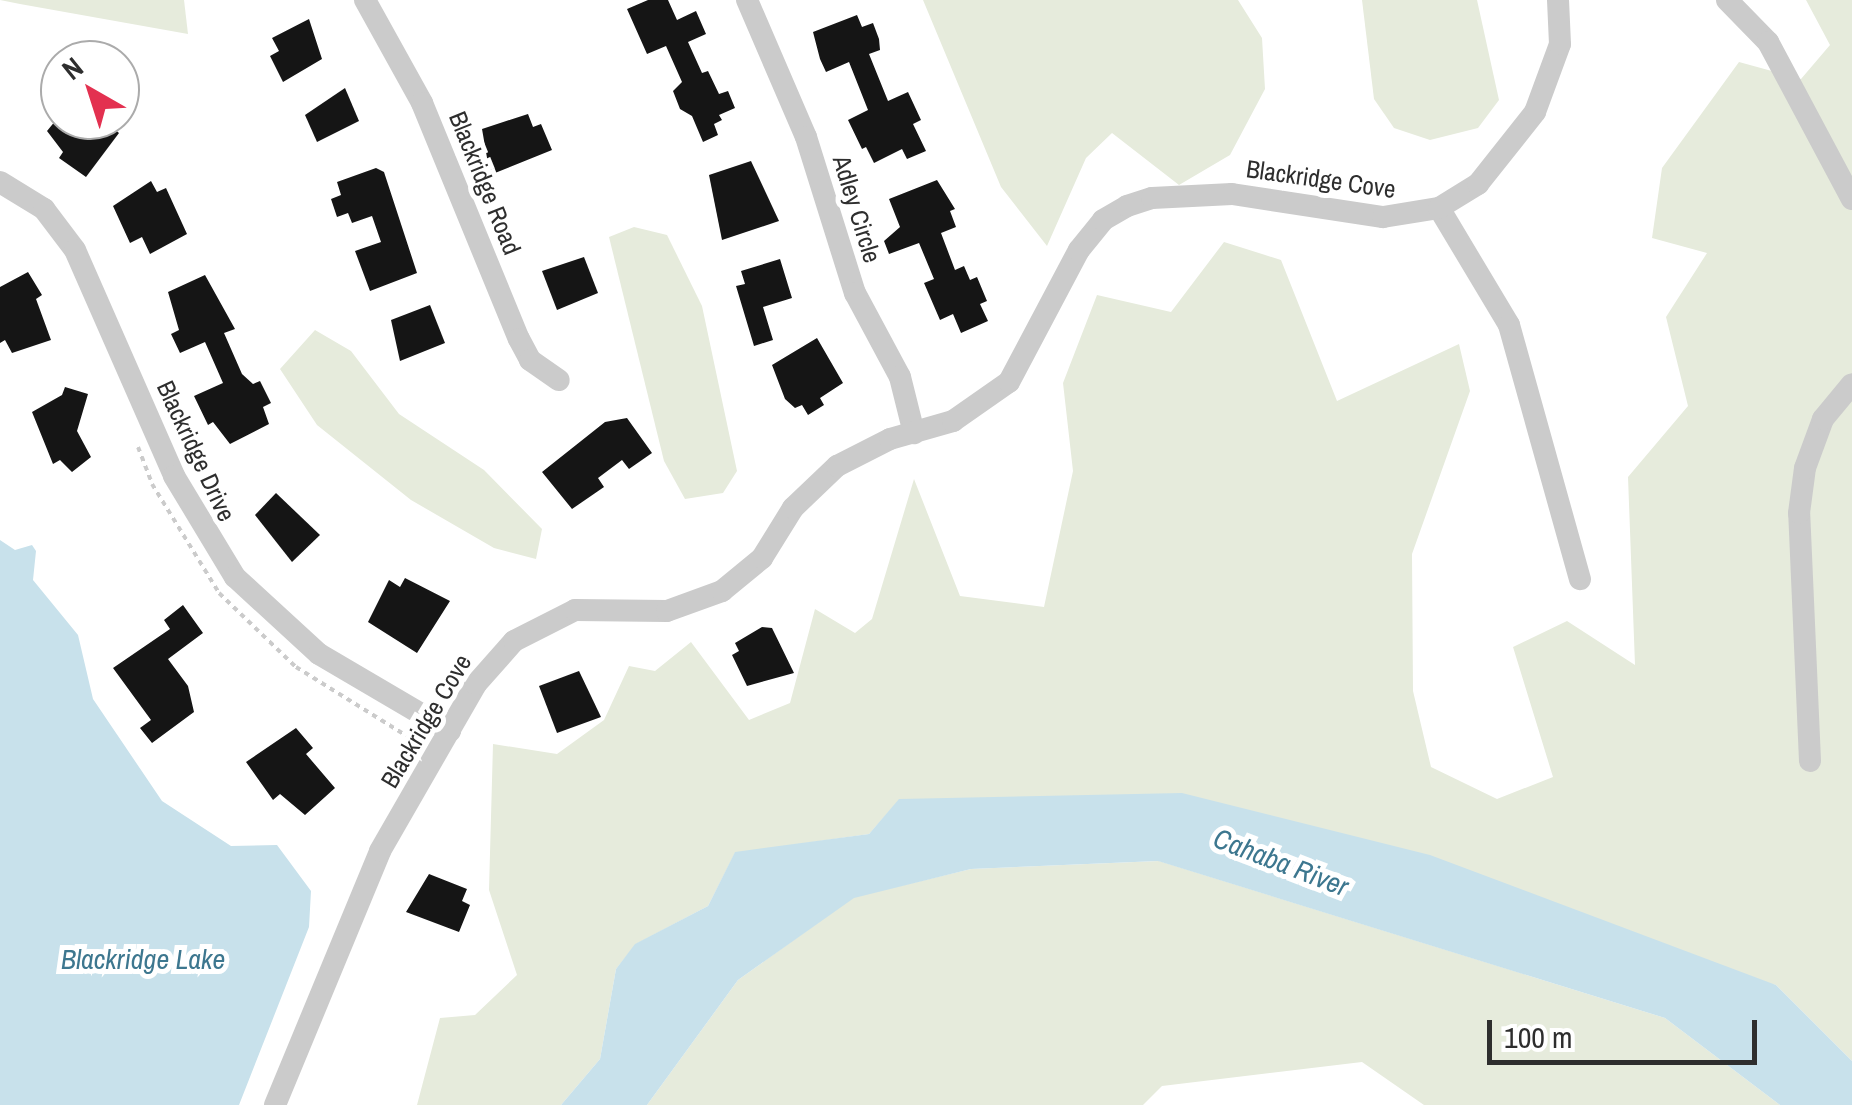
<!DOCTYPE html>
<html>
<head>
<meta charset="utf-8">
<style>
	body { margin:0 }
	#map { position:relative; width:1852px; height:1105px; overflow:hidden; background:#fff; font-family:"Archivo Narrow",sans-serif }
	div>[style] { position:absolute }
	.green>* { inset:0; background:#e6ebdc }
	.water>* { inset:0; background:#c8e1eb }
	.building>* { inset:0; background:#151515 }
	.path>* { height:4px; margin-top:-2px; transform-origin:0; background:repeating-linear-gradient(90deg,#cbcbcb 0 5px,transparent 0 10px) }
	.minor>* { height:22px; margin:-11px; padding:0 11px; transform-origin:11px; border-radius:11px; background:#cbcbcb }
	span { translate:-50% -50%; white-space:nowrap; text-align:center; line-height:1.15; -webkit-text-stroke:10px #fff; paint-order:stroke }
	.street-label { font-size:25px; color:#2e2e2e }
	.water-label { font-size:28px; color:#3d778f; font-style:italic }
	.north { position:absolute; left:40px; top:40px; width:100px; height:100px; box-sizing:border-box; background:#fff; border:2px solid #ababab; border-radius:50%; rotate:321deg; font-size:28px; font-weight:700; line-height:40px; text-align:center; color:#2e2e2e }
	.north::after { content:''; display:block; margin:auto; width:35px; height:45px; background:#e33150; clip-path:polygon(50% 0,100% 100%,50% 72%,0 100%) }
	.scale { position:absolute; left:1487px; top:1020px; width:270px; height:45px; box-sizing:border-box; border:5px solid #2e2e2e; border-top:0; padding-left:12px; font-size:30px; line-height:35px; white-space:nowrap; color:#2e2e2e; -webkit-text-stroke:8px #fff; paint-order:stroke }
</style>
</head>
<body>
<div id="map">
	<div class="green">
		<div style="clip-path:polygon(0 0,184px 0,188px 34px,20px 4px)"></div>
		<div style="clip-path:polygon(923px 0,1238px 0,1262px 38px,1265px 89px,1230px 155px,1179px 185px,1112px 133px,1086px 158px,1047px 246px,1001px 187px)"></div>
		<div style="clip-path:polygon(1362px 0,1477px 0,1499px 100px,1478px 128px,1430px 140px,1394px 128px,1374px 99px)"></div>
		<div style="clip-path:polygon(1806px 0,1852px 0,1852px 1061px,1776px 985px,996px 800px,900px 799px,869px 834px,735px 853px,708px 906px,636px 944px,616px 969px,600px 1059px,561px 1105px,417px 1105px,440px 1018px,475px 1015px,517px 975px,489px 890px,493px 744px,557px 754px,604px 720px,629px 666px,655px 671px,691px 642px,749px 720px,790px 703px,815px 609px,855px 633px,872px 619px,914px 479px,960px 596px,1044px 607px,1073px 471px,1063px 383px,1097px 295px,1171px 312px,1224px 242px,1281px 260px,1337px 401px,1459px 344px,1470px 391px,1412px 554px,1413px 691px,1431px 767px,1497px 799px,1553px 777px,1513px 647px,1567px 621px,1635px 665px,1628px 477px,1688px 406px,1666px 317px,1707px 253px,1652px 238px,1662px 168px,1739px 62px,1801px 79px,1830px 45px)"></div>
		<div style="clip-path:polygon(634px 227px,667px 235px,702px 306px,737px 471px,723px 493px,685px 499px,664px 461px,609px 237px)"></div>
		<div style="clip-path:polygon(315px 330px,351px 351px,399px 414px,484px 470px,542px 529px,536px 559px,494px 548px,411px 500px,317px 425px,280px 369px)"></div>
		<div style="clip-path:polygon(1159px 861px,1665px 1018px,1780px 1105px,1424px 1105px,1362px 1062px,1162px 1086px,1143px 1105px,647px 1105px,738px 980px,854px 897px,971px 869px)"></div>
	</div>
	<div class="water">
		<div style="clip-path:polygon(0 540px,15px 550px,32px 545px,36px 551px,33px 580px,78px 635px,93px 699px,162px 801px,231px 846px,277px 845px,311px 891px,309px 927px,239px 1105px,0 1105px)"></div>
		<div style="clip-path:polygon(1182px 793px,1430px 855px,1776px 985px,1852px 1061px,1852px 1105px,1780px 1105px,1665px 1018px,1158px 861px,971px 869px,854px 898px,738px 980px,647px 1105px,561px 1105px,600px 1059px,616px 969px,635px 944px,708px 906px,735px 852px,869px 834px,899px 799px)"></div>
	</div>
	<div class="building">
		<div style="clip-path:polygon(648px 0,668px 0,677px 20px,696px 11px,706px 34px,688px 42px,702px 73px,708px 71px,719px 94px,728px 91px,735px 108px,719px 115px,722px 120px,714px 124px,718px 135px,703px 142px,692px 116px,680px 109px,673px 91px,682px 82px,666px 46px,647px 54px,627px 9px)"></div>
		<div style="clip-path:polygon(857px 15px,862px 27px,873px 23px,879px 39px,880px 50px,869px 54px,888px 101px,908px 92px,921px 120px,913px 124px,926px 151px,907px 159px,902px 149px,874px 163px,866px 147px,862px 149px,848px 120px,868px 110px,849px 62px,826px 72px,820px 59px,813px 32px)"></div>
		<div style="clip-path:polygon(309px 19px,322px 59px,283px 82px,270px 56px,279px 51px,272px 38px)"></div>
		<div style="clip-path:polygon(345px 88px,359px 121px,317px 142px,305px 115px)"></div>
		<div style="clip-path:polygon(528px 114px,533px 127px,541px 124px,552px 150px,490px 175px,482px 129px)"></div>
		<div style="clip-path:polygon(56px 120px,104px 120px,119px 133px,86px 177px,59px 158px,63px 152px,47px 131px)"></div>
		<div style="clip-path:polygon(751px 161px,779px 221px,722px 240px,709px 175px)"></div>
		<div style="clip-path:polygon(376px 168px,384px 172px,417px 273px,370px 291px,355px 251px,381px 242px,372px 216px,352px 223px,348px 213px,337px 217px,331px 199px,341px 195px,337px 182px)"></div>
		<div style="clip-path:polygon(937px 180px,955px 209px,950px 211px,956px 227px,941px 233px,955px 270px,964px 266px,970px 280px,977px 277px,987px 301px,980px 304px,988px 321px,961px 333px,953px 314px,940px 320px,924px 283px,934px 279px,919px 243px,889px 254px,884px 241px,900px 227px,889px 199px)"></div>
		<div style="clip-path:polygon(151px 181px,157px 192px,166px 188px,187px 234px,150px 254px,142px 237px,130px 243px,113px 206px)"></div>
		<div style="clip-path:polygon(584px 257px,598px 293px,557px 310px,542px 271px)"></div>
		<div style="clip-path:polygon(780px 259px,792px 298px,763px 307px,773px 340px,754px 346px,736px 286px,745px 284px,741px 271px)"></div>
		<div style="clip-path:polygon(28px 272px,42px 295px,36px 299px,51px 340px,12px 353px,5px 340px,0 343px,0 287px)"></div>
		<div style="clip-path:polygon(205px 275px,235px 329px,224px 333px,242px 374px,253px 384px,260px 381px,271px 403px,263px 407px,269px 424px,230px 444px,213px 422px,208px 425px,194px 396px,223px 383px,205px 342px,180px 353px,171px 334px,179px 330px,168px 292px)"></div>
		<div style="clip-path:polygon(430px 305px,445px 343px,400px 361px,391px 320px)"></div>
		<div style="clip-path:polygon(817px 338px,843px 383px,820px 398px,824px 405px,808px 415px,802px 405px,795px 408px,785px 399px,772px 365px)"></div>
		<div style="clip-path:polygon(65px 387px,88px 394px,77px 431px,91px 457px,72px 472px,60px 460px,53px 464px,32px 412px,62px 395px)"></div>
		<div style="clip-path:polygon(627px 418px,652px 453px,629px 469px,622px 460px,598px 478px,604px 487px,572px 509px,542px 472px,605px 422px)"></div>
		<div style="clip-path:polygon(276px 493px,320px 535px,292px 562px,255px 515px)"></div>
		<div style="clip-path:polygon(405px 578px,450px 601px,417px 653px,368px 622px,389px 580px,400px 587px)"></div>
		<div style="clip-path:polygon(183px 605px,203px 633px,168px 659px,188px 686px,194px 712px,152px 743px,140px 728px,151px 720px,113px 668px,170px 629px,164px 620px)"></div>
		<div style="clip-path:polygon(762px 627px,772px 628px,794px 673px,747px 686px,732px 655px,739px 651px,735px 643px)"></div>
		<div style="clip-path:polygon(579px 671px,601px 717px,557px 733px,539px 686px)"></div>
		<div style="clip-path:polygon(296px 728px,313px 748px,306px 754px,335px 788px,305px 815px,280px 794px,273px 800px,246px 762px)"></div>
		<div style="clip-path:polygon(429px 874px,467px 889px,462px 901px,470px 905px,459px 932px,406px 912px)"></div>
	</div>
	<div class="path">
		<div style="left:138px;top:447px;width:40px;rotate:69deg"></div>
		<div style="left:152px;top:484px;width:128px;rotate:58.4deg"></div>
		<div style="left:219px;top:593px;width:107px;rotate:43.9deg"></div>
		<div style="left:296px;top:667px;width:131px;rotate:31.9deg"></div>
		<div style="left:407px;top:736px;width:14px;rotate:73deg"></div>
		<div style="left:411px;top:749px;width:46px;rotate:117.1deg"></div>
	</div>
	<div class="minor">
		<div style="left:365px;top:0;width:118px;rotate:61deg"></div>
		<div style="left:422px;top:103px;width:255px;rotate:67.7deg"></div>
		<div style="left:519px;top:339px;width:24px;rotate:62deg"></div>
		<div style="left:530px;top:360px;width:35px;rotate:35deg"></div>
		<div style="left:747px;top:0;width:149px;rotate:66.7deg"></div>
		<div style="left:806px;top:137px;width:164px;rotate:72.6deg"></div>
		<div style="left:855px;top:293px;width:95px;rotate:61.8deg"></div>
		<div style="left:900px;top:377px;width:58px;rotate:76deg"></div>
		<div style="left:1727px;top:0;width:59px;rotate:45.7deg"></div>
		<div style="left:1768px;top:42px;width:178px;rotate:61.9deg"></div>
		<div style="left:0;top:182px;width:52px;rotate:31.5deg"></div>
		<div style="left:44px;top:209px;width:51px;rotate:52.9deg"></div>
		<div style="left:75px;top:250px;width:247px;rotate:66.3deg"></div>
		<div style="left:174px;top:476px;width:118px;rotate:58.9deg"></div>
		<div style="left:235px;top:577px;width:114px;rotate:42.5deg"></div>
		<div style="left:319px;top:654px;width:152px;rotate:30.4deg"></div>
		<div style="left:1439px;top:208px;width:136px;rotate:59.1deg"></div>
		<div style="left:1509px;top:325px;width:264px;rotate:74.4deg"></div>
		<div style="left:1810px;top:761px;width:248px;rotate:-92.5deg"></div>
		<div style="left:1799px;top:513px;width:45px;rotate:-82.4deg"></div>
		<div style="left:1805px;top:468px;width:52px;rotate:-69.8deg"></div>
		<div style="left:1823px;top:419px;width:45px;rotate:-50.4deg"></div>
		<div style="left:275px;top:1105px;width:275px;rotate:-67.5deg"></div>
		<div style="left:380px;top:851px;width:193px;rotate:-60.1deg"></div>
		<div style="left:476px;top:684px;width:57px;rotate:-48.5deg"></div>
		<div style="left:514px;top:641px;width:68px;rotate:-26.9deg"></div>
		<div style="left:575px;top:610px;width:92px;rotate:0.6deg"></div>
		<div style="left:667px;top:611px;width:59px;rotate:-20deg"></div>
		<div style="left:722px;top:591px;width:52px;rotate:-39.5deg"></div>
		<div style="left:762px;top:558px;width:59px;rotate:-58.2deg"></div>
		<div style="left:793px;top:508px;width:61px;rotate:-43.7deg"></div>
		<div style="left:837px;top:466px;width:59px;rotate:-27deg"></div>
		<div style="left:890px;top:439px;width:66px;rotate:-15.9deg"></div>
		<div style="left:953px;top:421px;width:68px;rotate:-34.9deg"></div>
		<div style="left:1009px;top:382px;width:149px;rotate:-62.1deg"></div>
		<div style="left:1079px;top:250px;width:38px;rotate:-51deg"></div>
		<div style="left:1103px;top:220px;width:28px;rotate:-30deg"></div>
		<div style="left:1127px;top:206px;width:26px;rotate:-18deg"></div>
		<div style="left:1152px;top:198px;width:80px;rotate:-2.9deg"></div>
		<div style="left:1232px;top:194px;width:153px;rotate:8.7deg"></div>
		<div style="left:1383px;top:217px;width:57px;rotate:-9.1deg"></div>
		<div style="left:1439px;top:208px;width:46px;rotate:-31.6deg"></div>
		<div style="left:1478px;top:184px;width:92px;rotate:-51.6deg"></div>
		<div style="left:1535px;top:112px;width:72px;rotate:-69.8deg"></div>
		<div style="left:1560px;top:44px;width:44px;rotate:-92.6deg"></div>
	</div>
	<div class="street-label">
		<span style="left:1321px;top:179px;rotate:8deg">Blackridge Cove</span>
		<span style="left:485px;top:183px;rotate:68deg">Blackridge Road</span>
		<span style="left:857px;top:209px;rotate:73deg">Adley Circle</span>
		<span style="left:196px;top:451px;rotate:65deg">Blackridge Drive</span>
		<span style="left:426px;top:721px;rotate:-59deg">Blackridge Cove</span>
	</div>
	<div class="water-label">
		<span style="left:1281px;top:862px;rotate:21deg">Cahaba River</span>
		<span style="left:143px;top:959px">Blackridge Lake</span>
	</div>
	<div class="north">N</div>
	<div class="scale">100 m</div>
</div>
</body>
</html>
